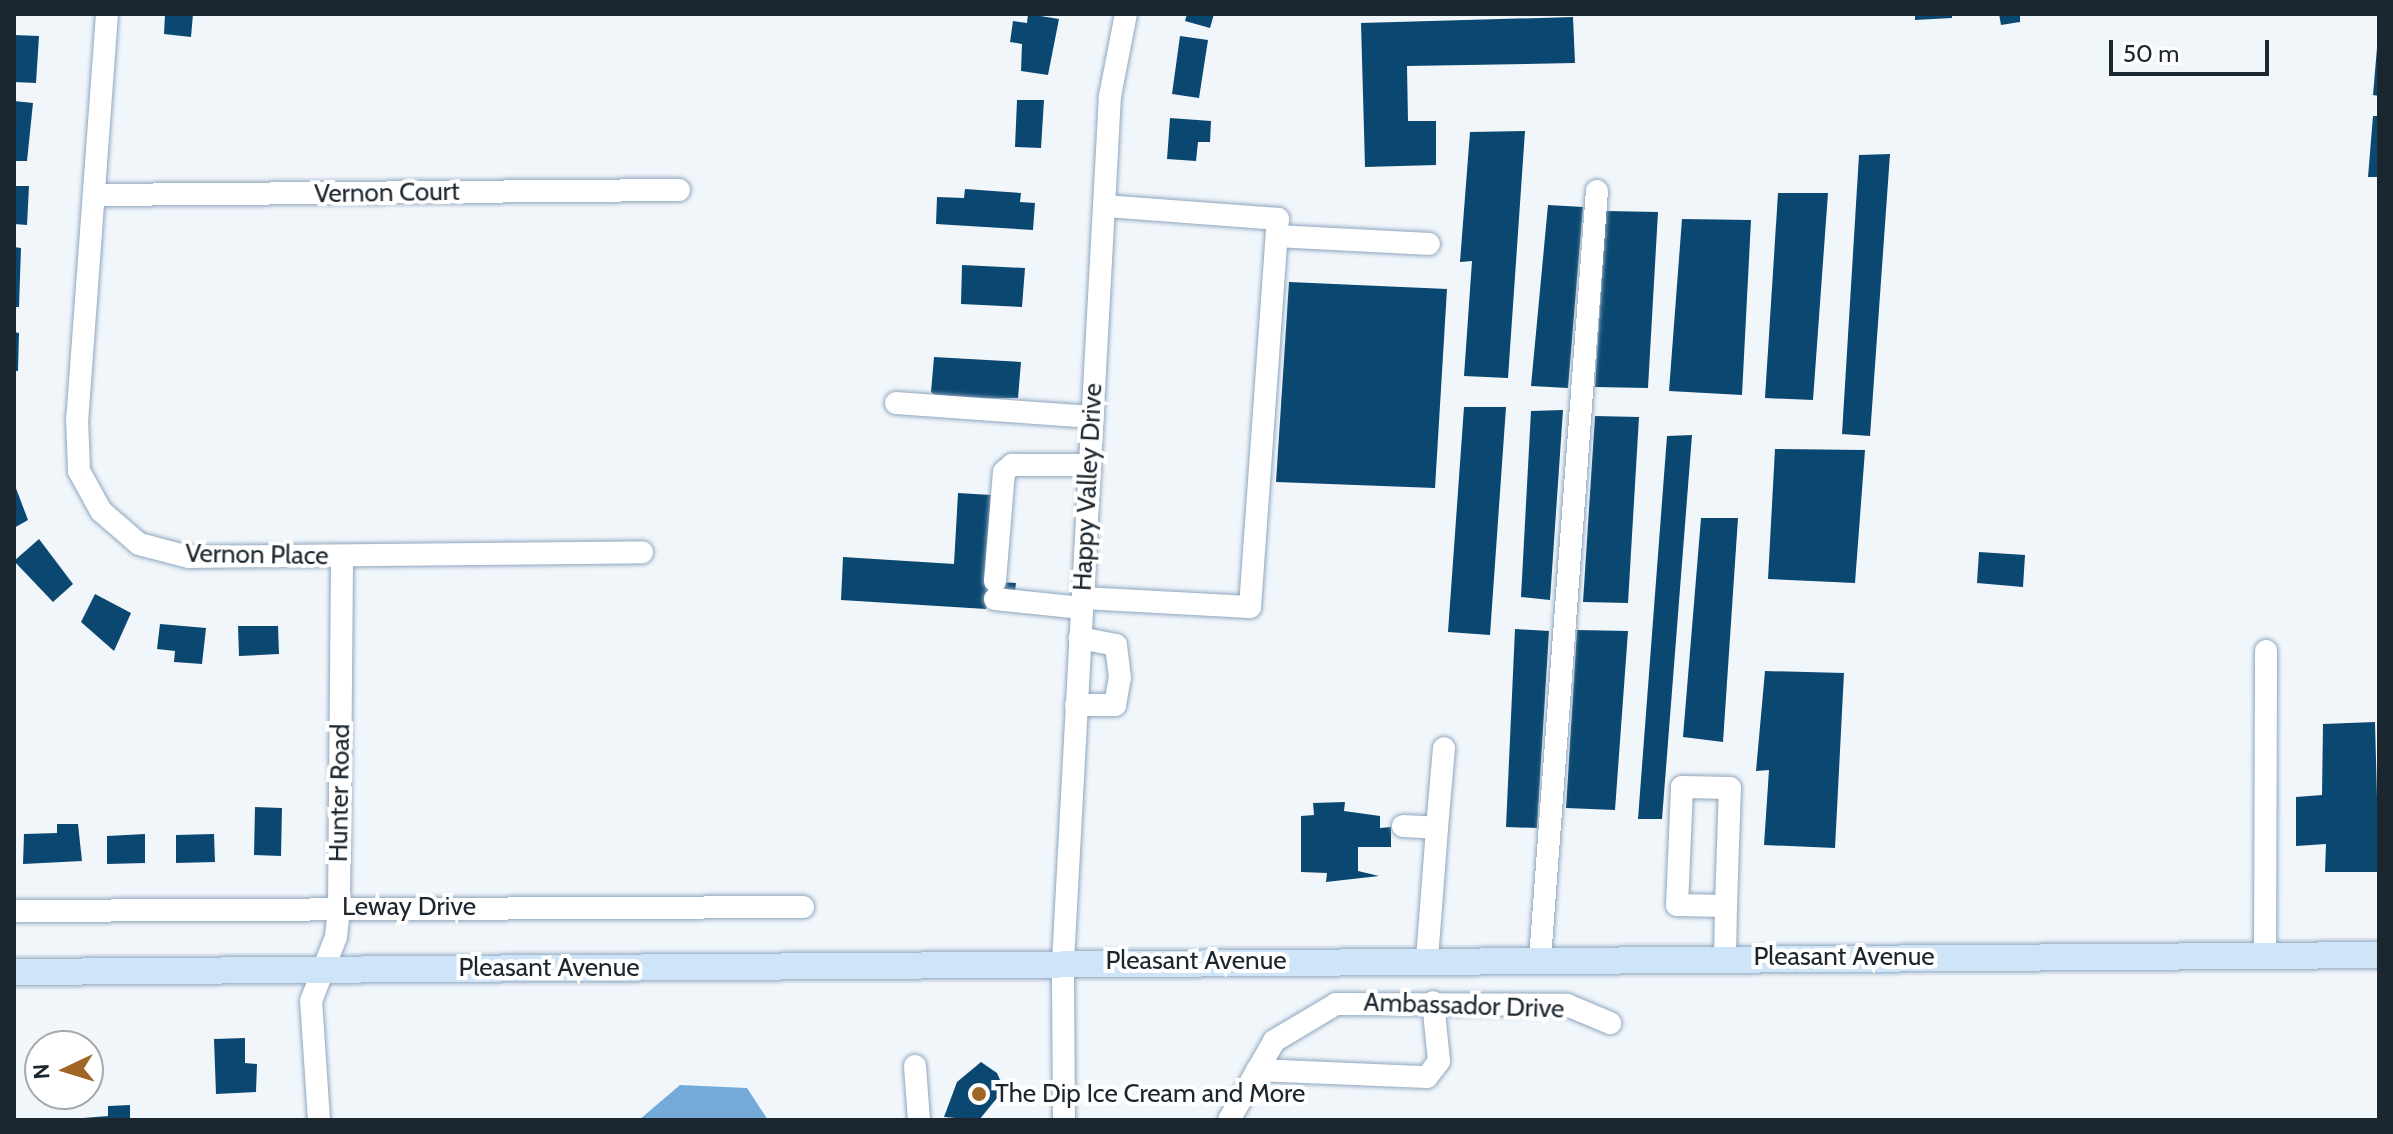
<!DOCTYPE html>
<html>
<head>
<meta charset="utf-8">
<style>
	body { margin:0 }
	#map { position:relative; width:2393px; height:1134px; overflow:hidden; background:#f1f6fb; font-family:Cabin,sans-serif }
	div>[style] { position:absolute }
	.water>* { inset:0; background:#73aada }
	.building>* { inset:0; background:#0b4871 }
	.roads { filter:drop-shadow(0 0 2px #8da6bd) drop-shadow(0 0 2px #8da6bd) }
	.minor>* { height:22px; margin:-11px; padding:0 11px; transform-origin:11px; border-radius:11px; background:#fff }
	.major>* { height:26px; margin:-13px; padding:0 13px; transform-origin:13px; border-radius:13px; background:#cee4f8 }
	.dots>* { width:22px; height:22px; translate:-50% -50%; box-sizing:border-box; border:4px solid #fff; border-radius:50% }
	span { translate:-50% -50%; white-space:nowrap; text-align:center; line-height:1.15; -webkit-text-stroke:8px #fff; paint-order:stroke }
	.street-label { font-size:26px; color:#1c262f }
	.poi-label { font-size:26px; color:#1c262f }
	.left { translate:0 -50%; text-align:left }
	.frame { position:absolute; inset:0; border:16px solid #1c262f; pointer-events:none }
	.north { position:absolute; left:24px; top:1030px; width:80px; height:80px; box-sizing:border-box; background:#fff; border:2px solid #a4a8ac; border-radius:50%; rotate:266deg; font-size:22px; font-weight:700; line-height:32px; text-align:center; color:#1c262f }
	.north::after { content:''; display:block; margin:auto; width:28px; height:36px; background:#a06625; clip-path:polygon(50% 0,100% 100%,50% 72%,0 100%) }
	.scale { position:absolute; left:2109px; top:40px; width:160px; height:36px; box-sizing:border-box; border:4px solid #1c262f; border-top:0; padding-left:10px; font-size:24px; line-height:28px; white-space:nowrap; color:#1c262f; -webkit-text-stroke:6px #fff; paint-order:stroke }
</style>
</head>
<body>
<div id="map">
	<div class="water">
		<div style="clip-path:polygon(680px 1085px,747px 1088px,768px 1120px,639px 1120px)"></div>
	</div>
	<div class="building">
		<div style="clip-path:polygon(165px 14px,193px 14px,191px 37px,164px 34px)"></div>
		<div style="clip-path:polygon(1028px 14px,1059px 19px,1048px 75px,1021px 71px,1022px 44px,1010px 42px,1013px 21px,1027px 23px)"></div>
		<div style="clip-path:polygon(1187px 14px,1214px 14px,1210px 28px,1185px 21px)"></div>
		<div style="clip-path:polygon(1915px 14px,1952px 14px,1952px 18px,1915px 20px)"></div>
		<div style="clip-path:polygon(1999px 14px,2020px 14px,2020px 22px,2001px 25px)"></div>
		<div style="clip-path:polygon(1573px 17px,1575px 63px,1407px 66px,1408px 121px,1436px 121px,1436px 165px,1365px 167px,1361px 23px)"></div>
		<div style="clip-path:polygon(14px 35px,39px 36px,36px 83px,14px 82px)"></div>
		<div style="clip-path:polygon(1180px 36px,1208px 40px,1199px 98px,1172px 94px)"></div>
		<div style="clip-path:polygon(2377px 48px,2379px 48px,2379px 96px,2373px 95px)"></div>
		<div style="clip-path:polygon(1017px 100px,1044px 100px,1041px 148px,1015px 147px)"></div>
		<div style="clip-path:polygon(14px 101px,33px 103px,27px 161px,14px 161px)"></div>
		<div style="clip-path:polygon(2373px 116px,2379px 116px,2379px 177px,2368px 177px)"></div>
		<div style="clip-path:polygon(1170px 118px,1211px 121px,1210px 142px,1198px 142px,1196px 161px,1167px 159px)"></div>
		<div style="clip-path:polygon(1525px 131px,1508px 378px,1464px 376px,1472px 261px,1460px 262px,1470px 132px)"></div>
		<div style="clip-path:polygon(1890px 154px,1870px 436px,1842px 434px,1859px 155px)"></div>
		<div style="clip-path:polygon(14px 186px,29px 186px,27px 225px,14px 224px)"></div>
		<div style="clip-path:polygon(965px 189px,1021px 193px,1020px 202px,1035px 203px,1033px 230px,936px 224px,937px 197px,964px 198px)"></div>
		<div style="clip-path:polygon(1778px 193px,1828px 193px,1813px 400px,1765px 398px)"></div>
		<div style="clip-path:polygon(1548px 205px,1583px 207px,1568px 388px,1531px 386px)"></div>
		<div style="clip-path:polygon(1606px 211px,1658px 212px,1648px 388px,1595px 387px)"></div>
		<div style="clip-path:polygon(1682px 219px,1751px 220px,1742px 395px,1669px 391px)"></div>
		<div style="clip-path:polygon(14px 247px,21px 248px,19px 307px,14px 307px)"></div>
		<div style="clip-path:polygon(962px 265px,1025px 268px,1022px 307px,961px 304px)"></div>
		<div style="clip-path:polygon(1289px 282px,1447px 289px,1435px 488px,1276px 482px)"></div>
		<div style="clip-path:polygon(14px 332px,19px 333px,18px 371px,14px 371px)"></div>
		<div style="clip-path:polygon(934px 357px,1021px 362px,1018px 398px,939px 399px,931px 392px)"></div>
		<div style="clip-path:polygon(1464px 407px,1506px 407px,1490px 635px,1448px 632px)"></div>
		<div style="clip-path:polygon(1563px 410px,1550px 600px,1521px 597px,1531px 411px)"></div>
		<div style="clip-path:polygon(1595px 416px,1639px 417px,1628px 603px,1583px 602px)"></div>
		<div style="clip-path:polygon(1692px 435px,1662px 819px,1638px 819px,1667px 436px)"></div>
		<div style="clip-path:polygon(1775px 449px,1865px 450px,1855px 583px,1768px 579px)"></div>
		<div style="clip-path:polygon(14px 483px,28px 520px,14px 528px)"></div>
		<div style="clip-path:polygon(958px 493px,991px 495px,986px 581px,1016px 583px,1014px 600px,986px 598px,986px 609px,841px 600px,843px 557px,954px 564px)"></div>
		<div style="clip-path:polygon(1701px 518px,1738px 518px,1723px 742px,1683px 737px)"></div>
		<div style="clip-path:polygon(39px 539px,73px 584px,53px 602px,14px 561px)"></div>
		<div style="clip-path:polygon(1979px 552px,2025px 555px,2023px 587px,1977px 583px)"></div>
		<div style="clip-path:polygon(95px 594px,131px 613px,114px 651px,81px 622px)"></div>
		<div style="clip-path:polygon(160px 624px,206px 628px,202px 664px,174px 662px,175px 651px,157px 649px)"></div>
		<div style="clip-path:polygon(238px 626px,278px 626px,279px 654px,239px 656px)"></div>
		<div style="clip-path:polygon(1515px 629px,1549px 631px,1537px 828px,1506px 827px)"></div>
		<div style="clip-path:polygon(1577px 630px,1628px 631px,1615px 810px,1566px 808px)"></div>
		<div style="clip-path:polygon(1765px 671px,1844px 673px,1835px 848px,1764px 845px,1769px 770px,1756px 771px)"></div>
		<div style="clip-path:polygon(2375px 722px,2379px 872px,2325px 872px,2326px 844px,2296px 846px,2296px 797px,2322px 795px,2323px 724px)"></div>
		<div style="clip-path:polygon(1345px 802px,1344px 811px,1380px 816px,1380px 828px,1391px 827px,1391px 847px,1358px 847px,1358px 871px,1379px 876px,1326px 882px,1327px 873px,1301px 872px,1301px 816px,1314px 815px,1313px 803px)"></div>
		<div style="clip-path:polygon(255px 807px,282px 808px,281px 856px,254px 855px)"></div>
		<div style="clip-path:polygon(57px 824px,78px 824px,82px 861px,23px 864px,24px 834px,57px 833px)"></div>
		<div style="clip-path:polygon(145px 834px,145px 863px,107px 864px,107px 836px)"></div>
		<div style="clip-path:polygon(214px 834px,215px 862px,176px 863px,176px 835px)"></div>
		<div style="clip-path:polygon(245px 1038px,245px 1063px,257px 1064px,256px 1092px,216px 1094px,214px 1039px)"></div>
		<div style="clip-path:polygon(981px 1062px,997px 1073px,1004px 1089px,997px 1098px,979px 1120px,944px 1117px,957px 1082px)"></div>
		<div style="clip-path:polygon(130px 1105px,130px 1120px,59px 1120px,108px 1116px,108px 1106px)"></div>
	</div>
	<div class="roads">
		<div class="minor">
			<div style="left:107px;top:14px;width:405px;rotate:94.2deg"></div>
			<div style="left:77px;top:418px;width:53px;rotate:87.8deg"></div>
			<div style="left:79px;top:471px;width:46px;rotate:61.2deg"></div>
			<div style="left:101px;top:511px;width:50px;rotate:41deg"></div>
			<div style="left:139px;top:544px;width:52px;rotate:14.6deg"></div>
			<div style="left:189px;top:557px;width:453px;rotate:-0.6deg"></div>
			<div style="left:95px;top:195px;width:584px;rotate:-0.49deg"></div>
			<div style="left:1277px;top:236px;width:152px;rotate:3deg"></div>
			<div style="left:896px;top:403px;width:196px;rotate:4.1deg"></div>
			<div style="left:995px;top:581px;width:109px;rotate:-85.3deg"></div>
			<div style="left:1004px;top:472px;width:11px;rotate:-41deg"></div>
			<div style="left:1012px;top:465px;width:78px"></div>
			<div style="left:1083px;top:598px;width:167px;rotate:3.1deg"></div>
			<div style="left:1250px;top:607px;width:389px;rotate:-85.9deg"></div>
			<div style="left:1278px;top:219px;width:174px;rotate:-175.7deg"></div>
			<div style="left:995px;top:599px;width:87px;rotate:5.9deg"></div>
			<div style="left:1076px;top:705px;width:39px"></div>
			<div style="left:1115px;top:705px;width:27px;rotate:-80deg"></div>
			<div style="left:1120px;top:678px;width:33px;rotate:-97deg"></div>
			<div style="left:1116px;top:645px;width:37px;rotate:-169deg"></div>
			<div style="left:1403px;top:826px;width:34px;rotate:3deg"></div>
			<div style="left:1437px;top:828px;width:80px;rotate:-85deg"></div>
			<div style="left:14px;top:911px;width:789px;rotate:-0.29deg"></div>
			<div style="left:2265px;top:956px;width:305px;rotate:-89.8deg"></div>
			<div style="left:1725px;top:958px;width:52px;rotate:-88.9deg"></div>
			<div style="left:1726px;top:906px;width:118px;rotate:-88.1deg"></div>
			<div style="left:1730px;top:788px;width:48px;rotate:-178.8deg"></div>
			<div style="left:1682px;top:787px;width:118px;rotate:92.4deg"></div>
			<div style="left:1677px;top:905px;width:49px;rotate:1.2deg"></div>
			<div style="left:1427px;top:959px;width:131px;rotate:-85.6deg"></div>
			<div style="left:1540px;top:959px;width:770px;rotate:-85.76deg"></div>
			<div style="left:915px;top:1066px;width:54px;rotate:85.8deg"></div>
			<div style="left:1257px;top:1070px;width:170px;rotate:2.4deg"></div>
			<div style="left:1427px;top:1077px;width:20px;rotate:-53deg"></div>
			<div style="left:1439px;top:1061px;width:59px;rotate:-95.8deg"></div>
			<div style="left:319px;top:1120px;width:119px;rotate:-93.8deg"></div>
			<div style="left:311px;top:1001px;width:69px;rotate:-68.7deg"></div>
			<div style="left:336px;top:937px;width:30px;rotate:-84deg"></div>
			<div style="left:339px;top:907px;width:350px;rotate:-89.5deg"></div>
			<div style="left:1064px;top:1120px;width:158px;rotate:-90.4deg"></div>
			<div style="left:1063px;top:962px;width:757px;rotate:-86.9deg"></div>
			<div style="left:1104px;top:206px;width:110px;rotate:-86.9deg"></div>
			<div style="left:1110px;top:96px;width:84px;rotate:-79deg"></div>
			<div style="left:1229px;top:1120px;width:91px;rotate:-60.3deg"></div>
			<div style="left:1274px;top:1041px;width:72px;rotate:-30.8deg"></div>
			<div style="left:1336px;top:1004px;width:231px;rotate:0.2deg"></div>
			<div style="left:1567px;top:1005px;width:47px;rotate:22.7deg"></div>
		</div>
		<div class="major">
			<div style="left:14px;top:972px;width:2365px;rotate:-0.41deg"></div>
		</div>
	</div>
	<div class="dots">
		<div style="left:979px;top:1094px;background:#a06625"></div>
	</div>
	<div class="street-label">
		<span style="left:387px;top:193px;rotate:-1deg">Vernon Court</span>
		<span style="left:1088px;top:487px;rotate:-87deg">Happy Valley Drive</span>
		<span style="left:257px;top:555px;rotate:1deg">Vernon Place</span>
		<span style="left:340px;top:793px;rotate:-89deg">Hunter Road</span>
		<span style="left:409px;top:907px">Leway Drive</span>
		<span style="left:1844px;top:957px">Pleasant Avenue</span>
		<span style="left:1196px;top:961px">Pleasant Avenue</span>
		<span style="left:549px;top:968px">Pleasant Avenue</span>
		<span style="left:1464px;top:1006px;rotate:2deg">Ambassador Drive</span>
	</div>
	<div class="poi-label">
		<span class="left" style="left:995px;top:1094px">The Dip Ice Cream and More</span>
	</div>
	<div class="frame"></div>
	<div class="north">N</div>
	<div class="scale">50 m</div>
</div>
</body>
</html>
